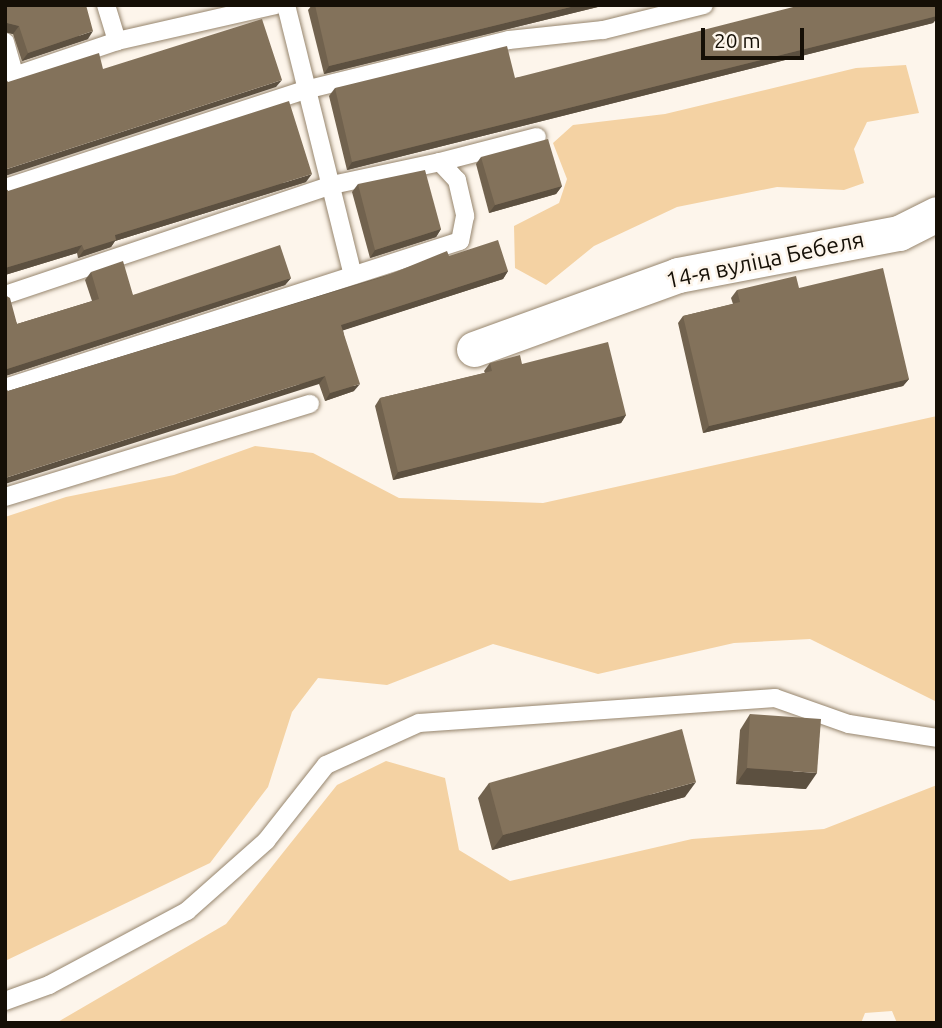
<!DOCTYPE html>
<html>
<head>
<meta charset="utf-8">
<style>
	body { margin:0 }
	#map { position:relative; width:942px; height:1028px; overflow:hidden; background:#fdf5eb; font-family:Ubuntu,sans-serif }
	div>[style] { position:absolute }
	.green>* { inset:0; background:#f4d2a3 }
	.roads { filter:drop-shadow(0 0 2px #96856d) drop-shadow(0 0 2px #96856d) }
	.lane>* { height:18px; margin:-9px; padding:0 9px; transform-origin:9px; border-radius:9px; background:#fff }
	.street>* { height:35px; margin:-17.5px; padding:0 17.5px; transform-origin:17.5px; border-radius:17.5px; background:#fff }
	.wall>* { inset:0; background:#71624e }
	.shaded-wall>* { inset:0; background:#5c5040 }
	.building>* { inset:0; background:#83725b }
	span { translate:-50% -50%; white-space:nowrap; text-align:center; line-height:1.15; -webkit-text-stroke:5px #fdf5eb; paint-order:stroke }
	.street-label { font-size:23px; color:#150f06 }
	.frame { position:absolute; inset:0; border:7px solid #150f06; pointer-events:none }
	.scale { position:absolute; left:701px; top:28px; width:103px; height:32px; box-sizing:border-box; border:4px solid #150f06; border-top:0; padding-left:9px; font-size:21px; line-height:24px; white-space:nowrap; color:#150f06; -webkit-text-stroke:5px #fdf5eb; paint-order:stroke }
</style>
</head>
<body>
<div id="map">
	<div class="green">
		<div style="clip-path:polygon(906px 65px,919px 113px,867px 122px,854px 149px,864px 183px,844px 190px,777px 187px,677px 207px,594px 246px,546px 285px,515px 268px,514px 226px,559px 203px,567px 179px,553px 143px,573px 125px,665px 114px,856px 68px)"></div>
		<div style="clip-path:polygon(937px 416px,937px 702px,810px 639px,734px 643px,598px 674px,493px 644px,387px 685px,318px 678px,292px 712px,268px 787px,210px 863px,5px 961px,5px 517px,66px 497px,174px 475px,255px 446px,313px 453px,399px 498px,543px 503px)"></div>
		<div style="clip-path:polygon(386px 761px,445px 778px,459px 850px,510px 881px,692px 839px,824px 829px,937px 785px,937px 1023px,897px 1023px,892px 1011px,865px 1013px,861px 1023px,56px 1023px,226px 924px,337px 785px)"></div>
	</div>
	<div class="roads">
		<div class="lane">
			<div style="left:106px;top:5px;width:38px;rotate:73deg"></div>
			<div style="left:286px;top:5px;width:278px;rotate:76.1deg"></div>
			<div style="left:5px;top:42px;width:35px;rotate:74deg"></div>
			<div style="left:5px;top:79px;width:118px;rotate:-18.7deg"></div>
			<div style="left:117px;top:41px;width:162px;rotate:-12.8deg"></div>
			<div style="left:440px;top:162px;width:100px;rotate:-14.5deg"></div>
			<div style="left:5px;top:188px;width:316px;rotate:-18.1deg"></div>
			<div style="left:305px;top:90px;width:210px;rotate:-13.8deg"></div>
			<div style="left:509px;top:40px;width:95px;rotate:-6.1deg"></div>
			<div style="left:603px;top:30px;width:104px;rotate:-13.9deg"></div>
			<div style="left:5px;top:295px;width:345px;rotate:-18.6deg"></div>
			<div style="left:332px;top:185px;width:110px;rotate:-12deg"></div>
			<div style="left:440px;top:162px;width:25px;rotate:47deg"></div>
			<div style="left:457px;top:180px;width:37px;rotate:77deg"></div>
			<div style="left:465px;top:216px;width:25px;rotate:101deg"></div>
			<div style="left:460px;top:241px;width:478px;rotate:162.1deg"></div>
			<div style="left:5px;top:497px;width:319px;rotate:-17deg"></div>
			<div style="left:5px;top:1001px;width:47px;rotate:-20deg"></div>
			<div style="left:49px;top:985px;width:157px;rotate:-28.2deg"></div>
			<div style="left:187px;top:911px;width:106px;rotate:-41.5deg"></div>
			<div style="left:266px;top:841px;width:97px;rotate:-51.7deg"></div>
			<div style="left:326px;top:765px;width:102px;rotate:-24.3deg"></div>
			<div style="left:419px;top:723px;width:357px;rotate:-4deg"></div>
			<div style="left:775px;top:698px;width:78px;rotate:19.4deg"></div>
			<div style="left:849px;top:724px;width:89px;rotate:9deg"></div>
		</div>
		<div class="street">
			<div style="left:474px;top:349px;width:217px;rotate:-19.9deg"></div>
			<div style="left:678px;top:275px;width:225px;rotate:-10.8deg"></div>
			<div style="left:899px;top:233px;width:42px;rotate:-26.6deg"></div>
		</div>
	</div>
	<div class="wall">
		<div style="clip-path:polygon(5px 5px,88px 39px,22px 61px,13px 34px,5px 32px)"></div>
		<div style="clip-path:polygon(312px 5px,606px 5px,324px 74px,308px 10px)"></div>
		<div style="clip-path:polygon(937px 8px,937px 18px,933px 23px,347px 170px,329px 96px,335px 88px,515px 78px)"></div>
		<div style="clip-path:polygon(481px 157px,562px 186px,556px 194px,489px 213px,476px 164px)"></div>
		<div style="clip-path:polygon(306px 182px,115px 241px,111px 247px,78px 258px,77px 253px,5px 275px,5px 187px,8px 191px)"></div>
		<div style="clip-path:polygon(358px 184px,441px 229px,436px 237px,370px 258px,352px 192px)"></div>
		<div style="clip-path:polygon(449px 256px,508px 271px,503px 279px,343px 330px,354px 391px,325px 401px,319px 384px,8px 391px)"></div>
		<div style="clip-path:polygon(91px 272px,133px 295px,291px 278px,285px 285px,5px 376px,5px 295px,17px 324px,92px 301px,85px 280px)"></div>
		<div style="clip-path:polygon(799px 288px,909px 379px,903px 386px,703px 433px,678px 323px,683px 316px,733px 304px,731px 298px,737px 290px)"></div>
		<div style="clip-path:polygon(490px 363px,522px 364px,626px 415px,621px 423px,393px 480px,375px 406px,380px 398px,485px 373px,484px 371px)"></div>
		<div style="clip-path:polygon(750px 714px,806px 789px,736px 784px,740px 730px)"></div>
		<div style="clip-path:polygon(489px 783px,685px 797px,492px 850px,478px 798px)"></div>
	</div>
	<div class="shaded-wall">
		<div style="clip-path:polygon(579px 5px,606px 5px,324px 74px,329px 66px)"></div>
		<div style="clip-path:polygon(937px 16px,937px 18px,933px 23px,347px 170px,352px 162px)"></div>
		<div style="clip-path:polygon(7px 23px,19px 26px,13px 34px,5px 32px,5px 25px)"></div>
		<div style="clip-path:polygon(93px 31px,88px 39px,22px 61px,28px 53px)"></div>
		<div style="clip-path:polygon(282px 80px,276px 87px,5px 176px,5px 171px,7px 169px)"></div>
		<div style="clip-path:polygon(312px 174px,306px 182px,115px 241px,111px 247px,78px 258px,84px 250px,115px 235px)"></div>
		<div style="clip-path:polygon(562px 186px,556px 194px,489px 213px,495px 205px)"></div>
		<div style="clip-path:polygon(441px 229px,436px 237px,370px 258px,375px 250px)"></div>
		<div style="clip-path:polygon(82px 245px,77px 253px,5px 275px,5px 268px)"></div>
		<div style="clip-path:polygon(508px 271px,503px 279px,335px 333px,341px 325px)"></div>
		<div style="clip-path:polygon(291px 278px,285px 285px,5px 376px,5px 371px,7px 369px)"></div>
		<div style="clip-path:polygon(325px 376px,319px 384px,5px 484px,5px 478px)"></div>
		<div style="clip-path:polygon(909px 379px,903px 386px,703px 433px,709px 426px)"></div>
		<div style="clip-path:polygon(360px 384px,354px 391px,325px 401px,330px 393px)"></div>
		<div style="clip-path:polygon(626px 415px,621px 423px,393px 480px,398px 472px)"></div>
		<div style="clip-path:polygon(747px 768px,817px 773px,806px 789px,736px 784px)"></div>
		<div style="clip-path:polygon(696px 782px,685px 797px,492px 850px,503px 835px)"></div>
	</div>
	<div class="building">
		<div style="clip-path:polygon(5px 5px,86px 5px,93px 31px,28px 53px,19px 26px,7px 23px,5px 25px)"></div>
		<div style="clip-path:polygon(315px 5px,579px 5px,329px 66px)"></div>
		<div style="clip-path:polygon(801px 5px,936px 5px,937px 16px,352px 162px,335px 88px,507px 46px,515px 78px)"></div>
		<div style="clip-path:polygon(262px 19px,282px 80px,7px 169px,5px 171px,5px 78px,8px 82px,99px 53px,103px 69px)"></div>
		<div style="clip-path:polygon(289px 101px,312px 174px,115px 235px,116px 240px,84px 250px,82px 245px,5px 268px,5px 187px,8px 191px)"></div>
		<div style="clip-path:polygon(548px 139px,562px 186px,495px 205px,481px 157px)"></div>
		<div style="clip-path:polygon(425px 170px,441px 229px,375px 250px,358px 184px)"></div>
		<div style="clip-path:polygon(498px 240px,508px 271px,341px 325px,360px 384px,330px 393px,325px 376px,5px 478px,5px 387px,8px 391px,383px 277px,447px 251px,449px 256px)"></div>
		<div style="clip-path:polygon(280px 245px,291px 278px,7px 369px,5px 371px,5px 295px,10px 298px,17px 324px,99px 299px,91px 272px,123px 261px,133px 295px)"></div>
		<div style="clip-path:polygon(883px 268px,909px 379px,709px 426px,683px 316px,740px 302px,737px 290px,796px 276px,799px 288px)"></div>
		<div style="clip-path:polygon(608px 342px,626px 415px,398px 472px,380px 398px,492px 371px,490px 363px,520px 355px,522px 364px)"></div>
		<div style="clip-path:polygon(750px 714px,821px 719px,817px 773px,747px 768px)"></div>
		<div style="clip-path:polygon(682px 729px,696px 782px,503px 835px,489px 783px)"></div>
	</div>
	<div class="street-label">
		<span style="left:765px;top:260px;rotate:-12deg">14-я вуліца Бебеля</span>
	</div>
	<div class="frame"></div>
	<div class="scale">20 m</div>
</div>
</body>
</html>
